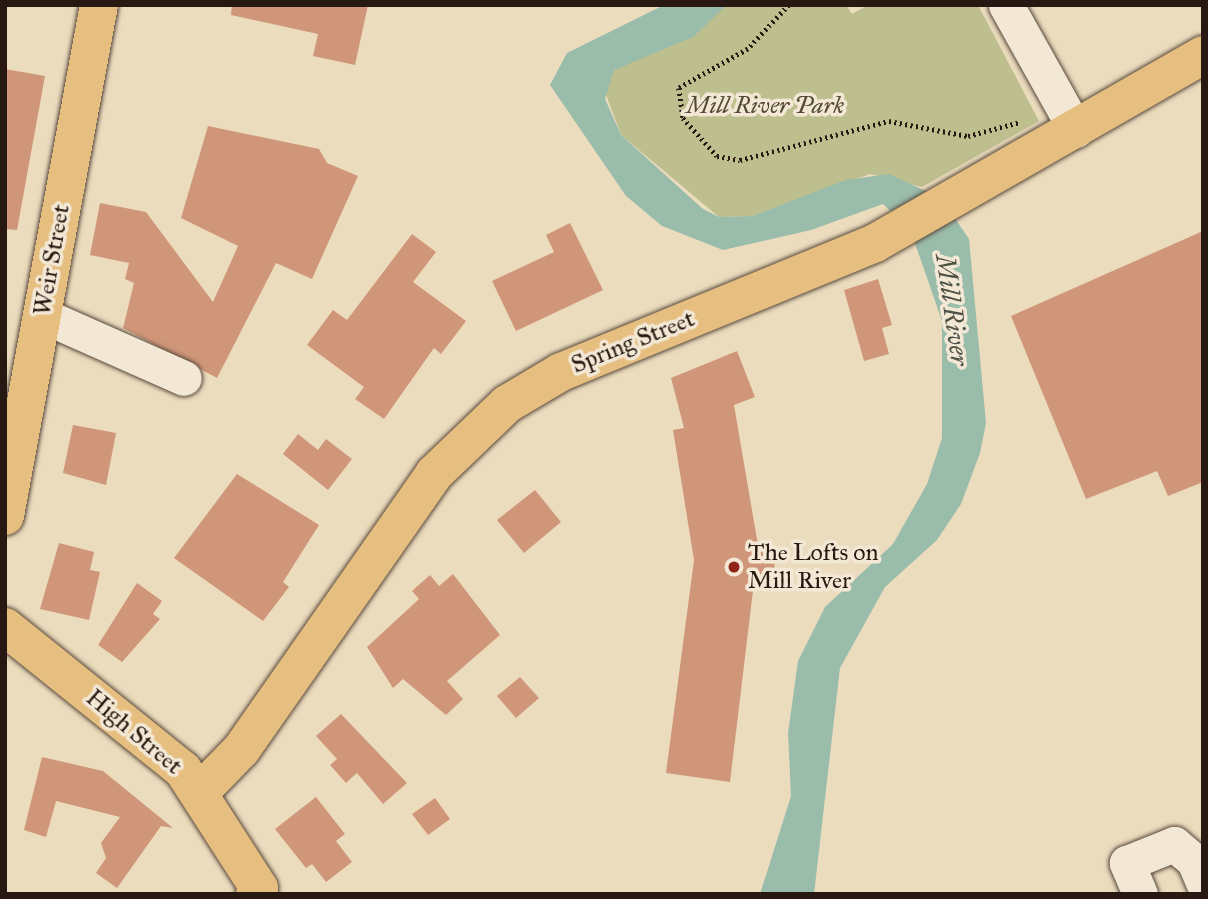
<!DOCTYPE html>
<html>
<head>
<meta charset="utf-8">
<style>
	body { margin:0 }
	#map { position:relative; width:1208px; height:899px; overflow:hidden; background:#ecdcbe; font-family:"IM FELL Great Primer",serif }
	div>[style] { position:absolute }
	.green>* { inset:0; background:#bdbf8e }
	.water>* { inset:0; background:#9abcab }
	.building>* { inset:0; background:#d09679 }
	.path>* { height:4.5px; margin-top:-2.25px; transform-origin:0; background:repeating-linear-gradient(90deg,#271811 0 2px,transparent 0 5.5px) }
	.roads { filter:drop-shadow(0 0 2px #58493c) drop-shadow(0 0 2px #58493c) }
	.minor>* { height:35px; margin:-17.5px; padding:0 17.5px; transform-origin:17.5px; border-radius:17.5px; background:#f3e8d5 }
	.major>* { height:38px; margin:-19px; padding:0 19px; transform-origin:19px; border-radius:19px; background:#e6be7f }
	.dots>* { width:19px; height:19px; translate:-50% -50%; box-sizing:border-box; border:4px solid #f3e8d5; border-radius:50% }
	span { translate:-50% -50%; white-space:nowrap; text-align:center; line-height:1.15; -webkit-text-stroke:7px #f3e8d5; paint-order:stroke }
	.park-label { font-size:24px; color:#544a36; font-style:italic }
	.street-label { font-size:24px; color:#271811 }
	.poi-label { font-size:24px; color:#271811 }
	.left { translate:0 -50%; text-align:left }
	.water-label { font-size:26px; color:#4f5147; font-style:italic }
	.frame { position:absolute; inset:0; border:7px solid #271811; pointer-events:none }
</style>
</head>
<body>
<div id="map">
	<div class="green">
		<div style="clip-path:polygon(727px 5px,846px 5px,852px 14px,868px 5px,978px 5px,1039px 121px,922px 187px,870px 174px,752px 216px,719px 217px,621px 135px,604px 89px,614px 70px)"></div>
	</div>
	<div class="water">
		<div style="clip-path:polygon(664px 5px,727px 5px,693px 37px,614px 70px,605px 99px,621px 135px,703px 209px,719px 217px,752px 216px,846px 180px,889px 174px,941px 198px,969px 239px,986px 423px,980px 453px,961px 504px,937px 540px,885px 587px,840px 668px,814px 894px,760px 894px,791px 796px,788px 733px,798px 661px,825px 607px,893px 544px,927px 484px,942px 438px,942px 321px,910px 229px,883px 204px,811px 230px,723px 250px,662px 226px,626px 196px,550px 85px,567px 53px)"></div>
	</div>
	<div class="building">
		<div style="clip-path:polygon(232px 5px,368px 5px,355px 65px,313px 56px,318px 34px,231px 15px)"></div>
		<div style="clip-path:polygon(5px 69px,45px 76px,17px 230px,5px 229px)"></div>
		<div style="clip-path:polygon(208px 126px,319px 149px,327px 163px,358px 176px,312px 279px,276px 263px,217px 378px,123px 328px,134px 283px,125px 279px,129px 263px,90px 255px,100px 203px,146px 212px,213px 302px,238px 246px,181px 218px)"></div>
		<div style="clip-path:polygon(570px 223px,603px 290px,516px 331px,492px 281px,554px 252px,546px 235px)"></div>
		<div style="clip-path:polygon(1203px 231px,1203px 482px,1168px 496px,1157px 471px,1086px 499px,1011px 316px)"></div>
		<div style="clip-path:polygon(412px 234px,436px 252px,413px 282px,466px 321px,441px 354px,434px 348px,384px 419px,355px 399px,364px 387px,307px 345px,333px 310px,347px 320px)"></div>
		<div style="clip-path:polygon(878px 279px,892px 325px,882px 328px,889px 354px,864px 361px,844px 290px)"></div>
		<div style="clip-path:polygon(737px 351px,755px 397px,734px 405px,759px 551px,776px 553px,773px 577px,755px 574px,730px 782px,666px 773px,694px 560px,673px 430px,684px 428px,671px 378px)"></div>
		<div style="clip-path:polygon(73px 425px,116px 433px,106px 485px,63px 473px)"></div>
		<div style="clip-path:polygon(298px 434px,318px 450px,326px 439px,352px 459px,328px 490px,283px 454px)"></div>
		<div style="clip-path:polygon(237px 474px,319px 525px,283px 582px,289px 587px,263px 621px,174px 558px)"></div>
		<div style="clip-path:polygon(535px 490px,561px 522px,524px 553px,497px 520px)"></div>
		<div style="clip-path:polygon(59px 543px,94px 552px,90px 570px,100px 572px,89px 620px,40px 609px)"></div>
		<div style="clip-path:polygon(453px 574px,500px 635px,447px 681px,463px 699px,446px 715px,403px 679px,393px 688px,367px 647px,419px 599px,412px 591px,430px 575px,439px 586px)"></div>
		<div style="clip-path:polygon(137px 583px,162px 601px,153px 614px,160px 619px,122px 662px,98px 645px)"></div>
		<div style="clip-path:polygon(520px 677px,539px 698px,516px 718px,497px 696px)"></div>
		<div style="clip-path:polygon(341px 714px,407px 783px,383px 804px,357px 773px,346px 783px,330px 765px,337px 759px,316px 736px)"></div>
		<div style="clip-path:polygon(42px 757px,103px 771px,173px 828px,161px 826px,117px 888px,96px 873px,106px 858px,101px 843px,120px 817px,56px 801px,46px 837px,24px 830px)"></div>
		<div style="clip-path:polygon(316px 797px,345px 834px,336px 841px,352px 862px,326px 882px,312px 864px,306px 868px,275px 829px)"></div>
		<div style="clip-path:polygon(435px 798px,450px 819px,428px 835px,412px 814px)"></div>
	</div>
	<div class="path">
		<div style="left:789px;top:5px;width:60px;rotate:133deg"></div>
		<div style="left:748px;top:49px;width:79px;rotate:150.5deg"></div>
		<div style="left:679px;top:88px;width:30px;rotate:82deg"></div>
		<div style="left:683px;top:118px;width:51px;rotate:48.2deg"></div>
		<div style="left:717px;top:156px;width:23px;rotate:10deg"></div>
		<div style="left:740px;top:160px;width:154px;rotate:-14.7deg"></div>
		<div style="left:889px;top:121px;width:80px;rotate:10.8deg"></div>
		<div style="left:968px;top:136px;width:54px;rotate:-15.1deg"></div>
	</div>
	<div class="roads">
		<div class="minor">
			<div style="left:1006px;top:5px;width:143px;rotate:60.8deg"></div>
			<div style="left:42px;top:315px;width:155px;rotate:23.9deg"></div>
			<div style="left:1140px;top:894px;width:34px;rotate:-113deg"></div>
			<div style="left:1127px;top:863px;width:51px;rotate:-22deg"></div>
			<div style="left:1174px;top:844px;width:26px;rotate:40deg"></div>
			<div style="left:1194px;top:861px;width:23px;rotate:67deg"></div>
		</div>
		<div class="major">
			<div style="left:5px;top:516px;width:520px;rotate:-79.58deg"></div>
			<div style="left:5px;top:627px;width:228px;rotate:38.8deg"></div>
			<div style="left:183px;top:770px;width:140px;rotate:57.2deg"></div>
			<div style="left:259px;top:888px;width:7px;rotate:124deg"></div>
			<div style="left:199px;top:793px;width:60px;rotate:-45.7deg"></div>
			<div style="left:241px;top:750px;width:337px;rotate:-55deg"></div>
			<div style="left:434px;top:474px;width:101px;rotate:-43.8deg"></div>
			<div style="left:507px;top:404px;width:63px;rotate:-30.7deg"></div>
			<div style="left:561px;top:372px;width:339px;rotate:-22.3deg"></div>
			<div style="left:875px;top:243px;width:378px;rotate:-29.8deg"></div>
		</div>
	</div>
	<div class="dots">
		<div style="left:734px;top:567px;background:#8f2418"></div>
	</div>
	<div class="park-label">
		<span style="left:765px;top:106px">Mill River Park</span>
	</div>
	<div class="street-label">
		<span style="left:52px;top:260px;rotate:-80deg">Weir Street</span>
		<span style="left:633px;top:342px;rotate:-22deg">Spring Street</span>
		<span style="left:134px;top:732px;rotate:40deg">High Street</span>
	</div>
	<div class="poi-label">
		<span class="left" style="left:748px;top:567px">The Lofts on<br>Mill River</span>
	</div>
	<div class="water-label">
		<span style="left:952px;top:310px;rotate:82deg">Mill River</span>
	</div>
	<div class="frame"></div>
</div>
</body>
</html>
